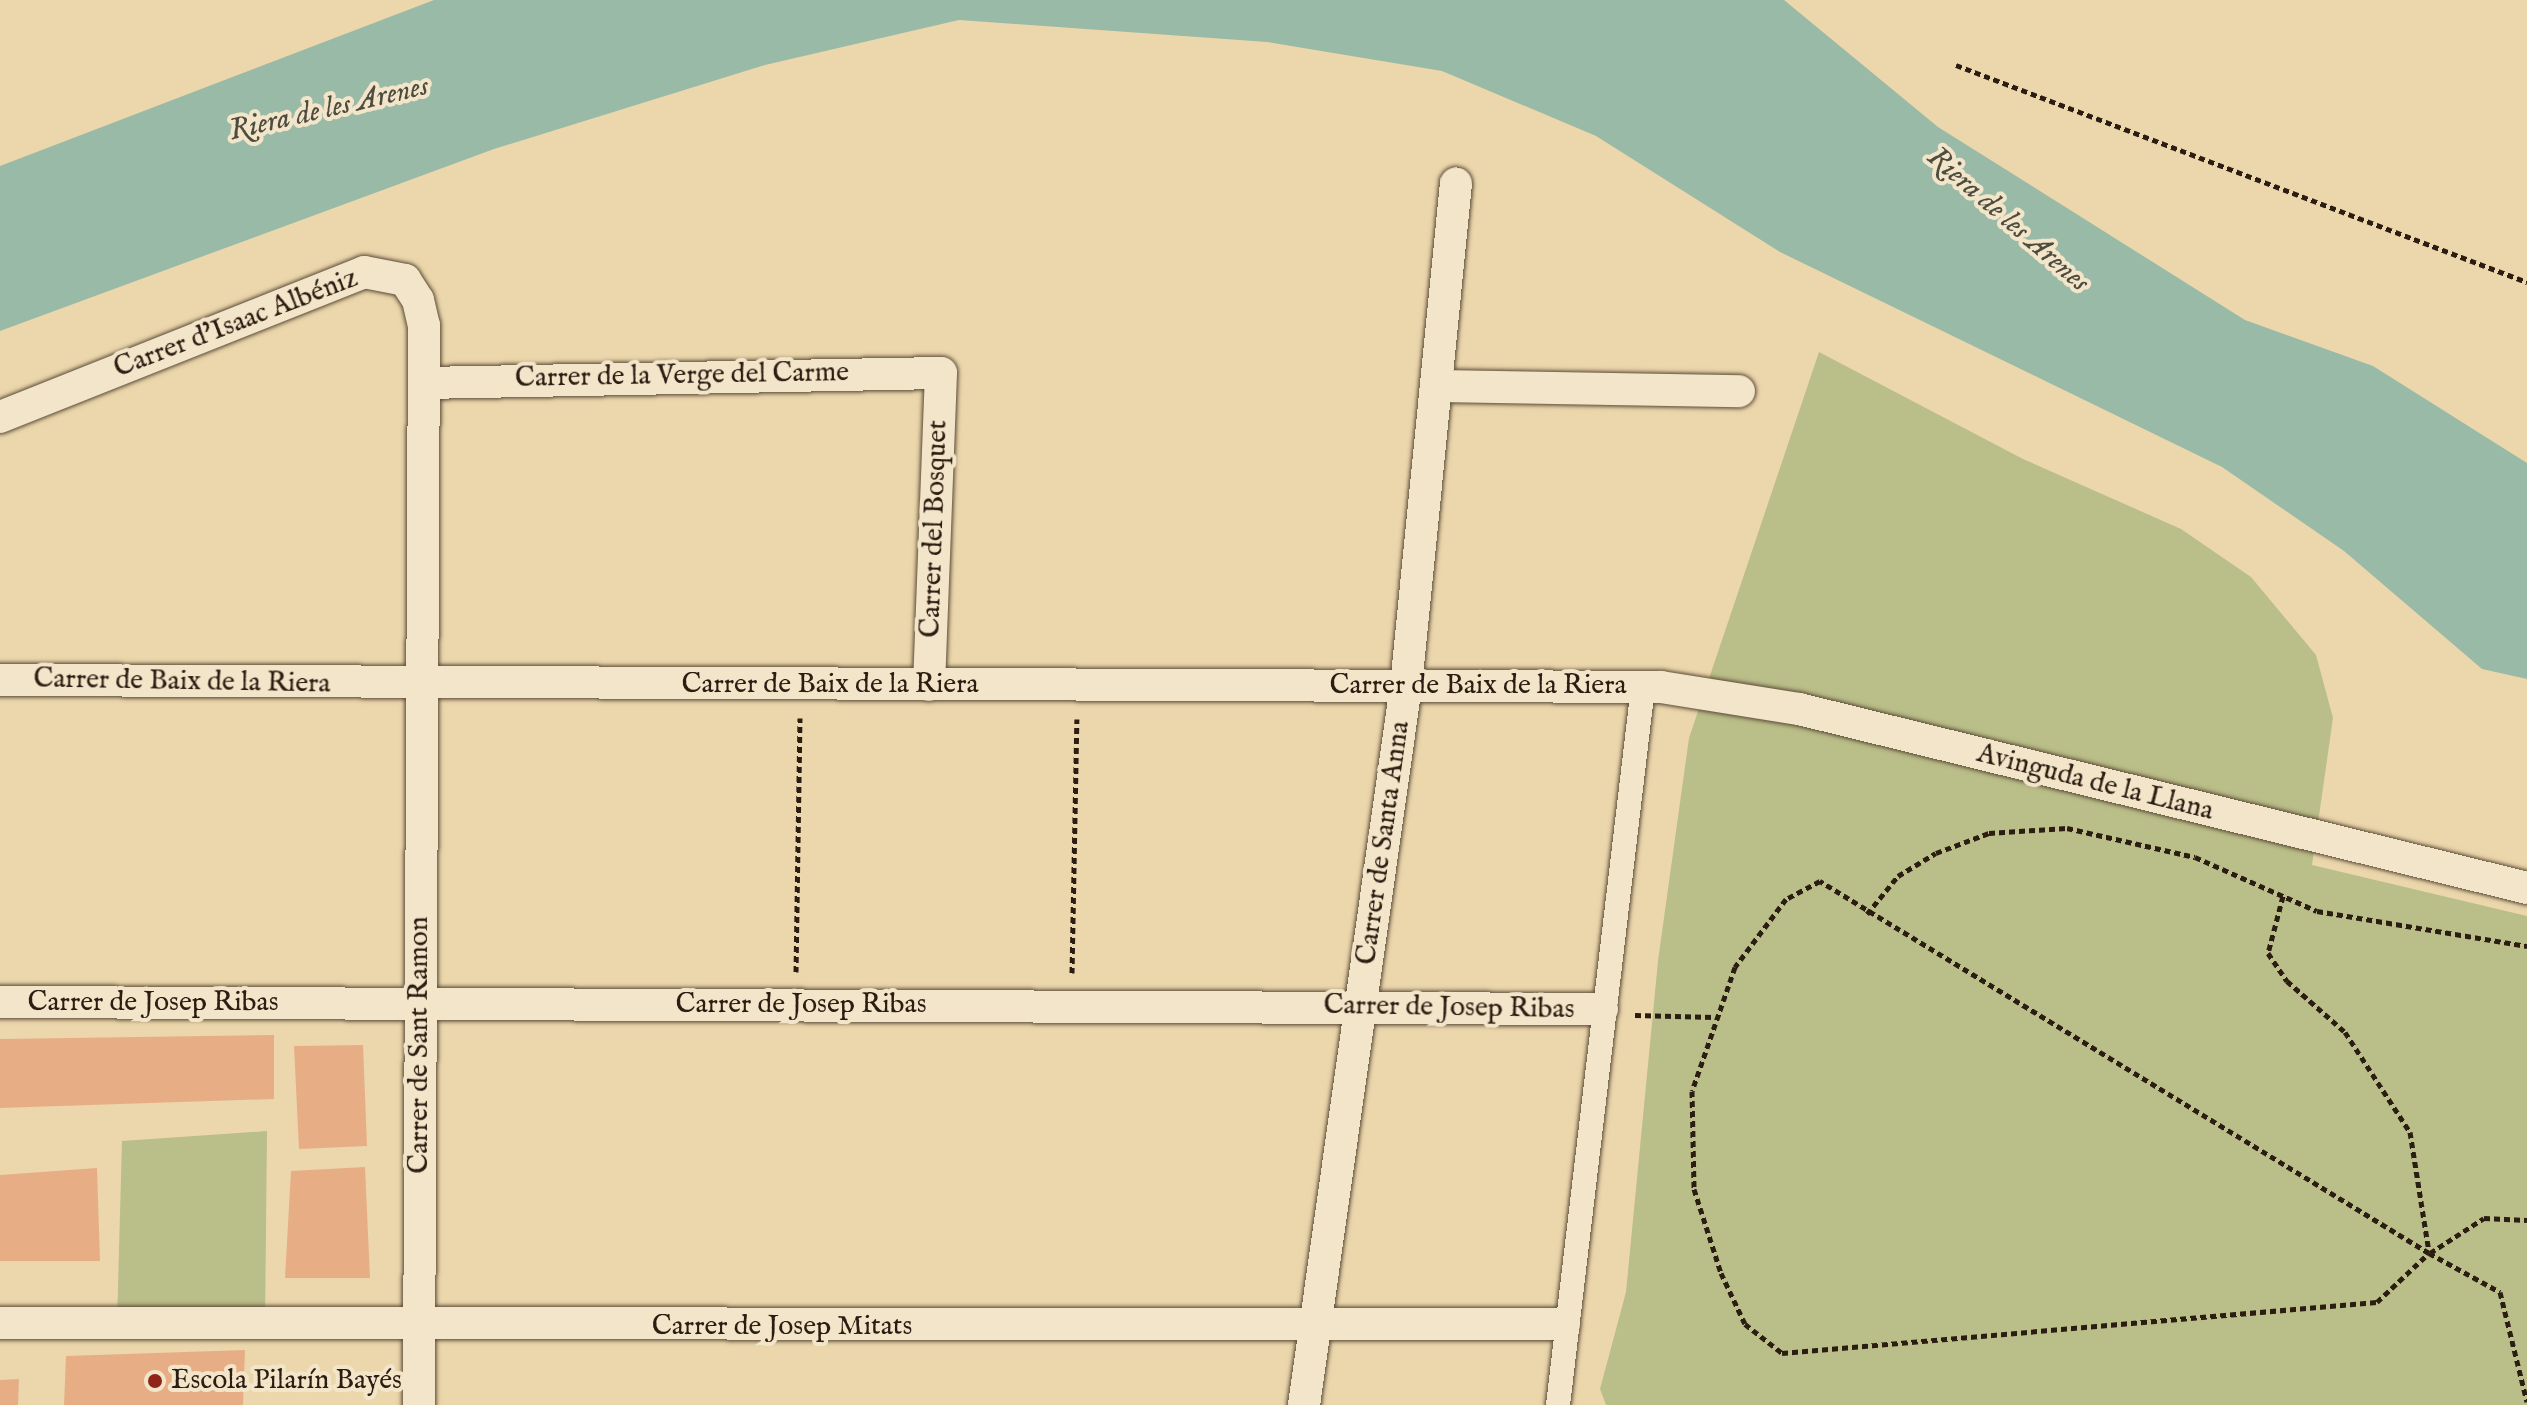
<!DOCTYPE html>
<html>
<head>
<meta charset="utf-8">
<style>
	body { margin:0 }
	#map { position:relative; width:2527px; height:1405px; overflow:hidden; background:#ecd7ac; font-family:"IM FELL English",serif }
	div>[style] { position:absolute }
	.green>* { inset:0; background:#babe88 }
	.water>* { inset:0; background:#99baa7 }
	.building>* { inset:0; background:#e7ae86 }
	.path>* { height:5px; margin-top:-2.5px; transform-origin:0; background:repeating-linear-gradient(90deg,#2c1d13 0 6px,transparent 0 10px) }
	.roads { filter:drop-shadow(0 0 2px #5c4c39) drop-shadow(0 0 2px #5c4c39) }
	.pedestrian>* { height:24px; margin:-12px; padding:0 12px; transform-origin:12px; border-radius:12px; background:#f3e5c9 }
	.minor>* { height:32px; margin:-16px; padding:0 16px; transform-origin:16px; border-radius:16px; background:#f3e5c9 }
	.dots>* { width:22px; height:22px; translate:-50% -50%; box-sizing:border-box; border:4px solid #f3e5c9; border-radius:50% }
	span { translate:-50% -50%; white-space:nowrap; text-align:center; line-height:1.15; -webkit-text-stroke:8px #f3e5c9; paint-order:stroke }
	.street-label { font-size:28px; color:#2c1d13 }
	.poi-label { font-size:28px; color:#2c1d13 }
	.left { translate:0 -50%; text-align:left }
	.water-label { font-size:30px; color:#4d4c3f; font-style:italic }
</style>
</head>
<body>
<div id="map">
	<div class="green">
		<div style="clip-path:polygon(1819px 352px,2023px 459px,2181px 529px,2251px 577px,2316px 655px,2333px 718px,2312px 865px,2527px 916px,2527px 1405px,1606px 1405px,1600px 1389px,1626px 1292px,1658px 961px,1689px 738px)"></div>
		<div style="clip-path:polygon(267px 1131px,265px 1324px,117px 1324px,122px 1141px)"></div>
	</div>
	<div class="water">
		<div style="clip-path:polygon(434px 0,1784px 0,1938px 127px,2245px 320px,2373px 366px,2527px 463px,2527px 679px,2482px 669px,2344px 551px,2222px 467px,1780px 252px,1596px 136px,1442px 71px,1267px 42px,959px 20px,765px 65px,494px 149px,0 331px,0 166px)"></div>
	</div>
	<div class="building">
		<div style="clip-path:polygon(274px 1035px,274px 1099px,0 1108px,0 1039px)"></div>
		<div style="clip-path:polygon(363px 1045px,367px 1146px,299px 1149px,294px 1046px)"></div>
		<div style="clip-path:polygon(365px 1167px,370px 1278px,285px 1278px,291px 1171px)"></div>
		<div style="clip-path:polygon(97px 1168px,100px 1261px,0 1261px,0 1175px)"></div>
		<div style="clip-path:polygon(245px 1350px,243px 1405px,64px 1405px,66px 1356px)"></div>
		<div style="clip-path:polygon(19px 1379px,18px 1405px,0 1405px,0 1380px)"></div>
	</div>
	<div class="path">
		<div style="left:1956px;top:65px;width:611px;rotate:20.81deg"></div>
		<div style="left:2283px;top:896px;width:59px;rotate:104.7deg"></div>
		<div style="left:2268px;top:953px;width:34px;rotate:56deg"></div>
		<div style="left:2287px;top:981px;width:77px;rotate:41.3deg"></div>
		<div style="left:2345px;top:1032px;width:119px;rotate:57deg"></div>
		<div style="left:2410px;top:1132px;width:121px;rotate:81deg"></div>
		<div style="left:1867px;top:914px;width:49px;rotate:-50.8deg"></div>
		<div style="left:1898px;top:876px;width:44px;rotate:-31.2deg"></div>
		<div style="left:1936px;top:853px;width:57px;rotate:-20.7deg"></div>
		<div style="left:1989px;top:833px;width:78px;rotate:-3.7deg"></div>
		<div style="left:2067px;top:828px;width:131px;rotate:12.8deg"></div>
		<div style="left:2195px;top:857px;width:133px;rotate:23.9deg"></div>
		<div style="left:2317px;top:911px;width:213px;rotate:9.5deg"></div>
		<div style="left:796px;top:972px;width:254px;rotate:-89.1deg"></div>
		<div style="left:1072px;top:973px;width:254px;rotate:-88.9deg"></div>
		<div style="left:1635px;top:1015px;width:79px;rotate:1.5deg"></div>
		<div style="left:2429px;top:1253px;width:714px;rotate:-148.58deg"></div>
		<div style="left:1820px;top:881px;width:38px;rotate:152deg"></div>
		<div style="left:1786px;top:899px;width:85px;rotate:126.9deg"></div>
		<div style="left:1735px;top:967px;width:131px;rotate:109.1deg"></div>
		<div style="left:1692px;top:1091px;width:98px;rotate:88.8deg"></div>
		<div style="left:1694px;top:1189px;width:88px;rotate:72.2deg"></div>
		<div style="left:1721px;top:1273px;width:56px;rotate:64.8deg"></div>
		<div style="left:1745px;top:1324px;width:47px;rotate:38.1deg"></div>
		<div style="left:1782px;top:1353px;width:597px;rotate:-4.9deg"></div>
		<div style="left:2377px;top:1302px;width:71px;rotate:-43.3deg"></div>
		<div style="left:2429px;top:1253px;width:81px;rotate:28.8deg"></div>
		<div style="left:2500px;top:1292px;width:113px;rotate:76.2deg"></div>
		<div style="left:2430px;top:1253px;width:64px;rotate:-32.9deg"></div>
		<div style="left:2484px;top:1218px;width:43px;rotate:2.7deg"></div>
	</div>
	<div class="roads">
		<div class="pedestrian">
			<div style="left:1558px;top:1405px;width:723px;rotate:-83.25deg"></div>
		</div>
		<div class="minor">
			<div style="left:424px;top:383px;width:517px;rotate:-1.11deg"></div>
			<div style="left:941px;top:373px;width:312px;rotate:92.2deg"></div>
			<div style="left:1441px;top:386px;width:298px;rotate:1deg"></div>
			<div style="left:0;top:417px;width:392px;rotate:-21.7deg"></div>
			<div style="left:364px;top:272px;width:42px;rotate:11deg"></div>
			<div style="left:405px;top:280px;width:24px;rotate:57deg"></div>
			<div style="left:418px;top:300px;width:26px;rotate:77deg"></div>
			<div style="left:424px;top:325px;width:1080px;rotate:90.27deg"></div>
			<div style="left:0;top:680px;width:1661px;rotate:0.24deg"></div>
			<div style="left:1661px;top:687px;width:140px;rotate:9.1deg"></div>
			<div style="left:1799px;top:709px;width:750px;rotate:13.81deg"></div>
			<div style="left:0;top:1002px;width:1602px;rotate:0.25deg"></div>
			<div style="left:0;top:1323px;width:1564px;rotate:0.04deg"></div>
			<div style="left:1304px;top:1405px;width:726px;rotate:-81.93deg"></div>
			<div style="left:1406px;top:686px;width:505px;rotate:-84.32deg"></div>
		</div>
	</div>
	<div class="dots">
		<div style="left:155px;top:1381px;background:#8f2418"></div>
	</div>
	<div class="street-label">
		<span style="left:236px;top:324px;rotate:-21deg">Carrer d'Isaac Albéniz</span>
		<span style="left:682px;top:376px;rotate:-1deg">Carrer de la Verge del Carme</span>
		<span style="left:935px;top:529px;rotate:-88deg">Carrer del Bosquet</span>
		<span style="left:182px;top:682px;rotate:1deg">Carrer de Baix de la Riera</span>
		<span style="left:830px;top:685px">Carrer de Baix de la Riera</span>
		<span style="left:1478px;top:686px">Carrer de Baix de la Riera</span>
		<span style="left:2095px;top:783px;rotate:14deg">Avinguda de la Llana</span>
		<span style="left:1384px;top:843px;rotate:-82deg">Carrer de Santa Anna</span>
		<span style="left:153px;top:1003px">Carrer de Josep Ribas</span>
		<span style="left:801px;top:1005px">Carrer de Josep Ribas</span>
		<span style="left:1449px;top:1008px;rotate:1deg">Carrer de Josep Ribas</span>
		<span style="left:420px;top:1045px;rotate:-90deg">Carrer de Sant Ramon</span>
		<span style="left:782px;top:1327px">Carrer de Josep Mitats</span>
	</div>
	<div class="poi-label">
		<span class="left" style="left:171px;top:1381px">Escola Pilarín Bayés</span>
	</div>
	<div class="water-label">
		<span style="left:329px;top:109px;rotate:-13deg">Riera de les Arenes</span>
		<span style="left:2008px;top:220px;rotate:41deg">Riera de les Arenes</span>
	</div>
</div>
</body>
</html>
